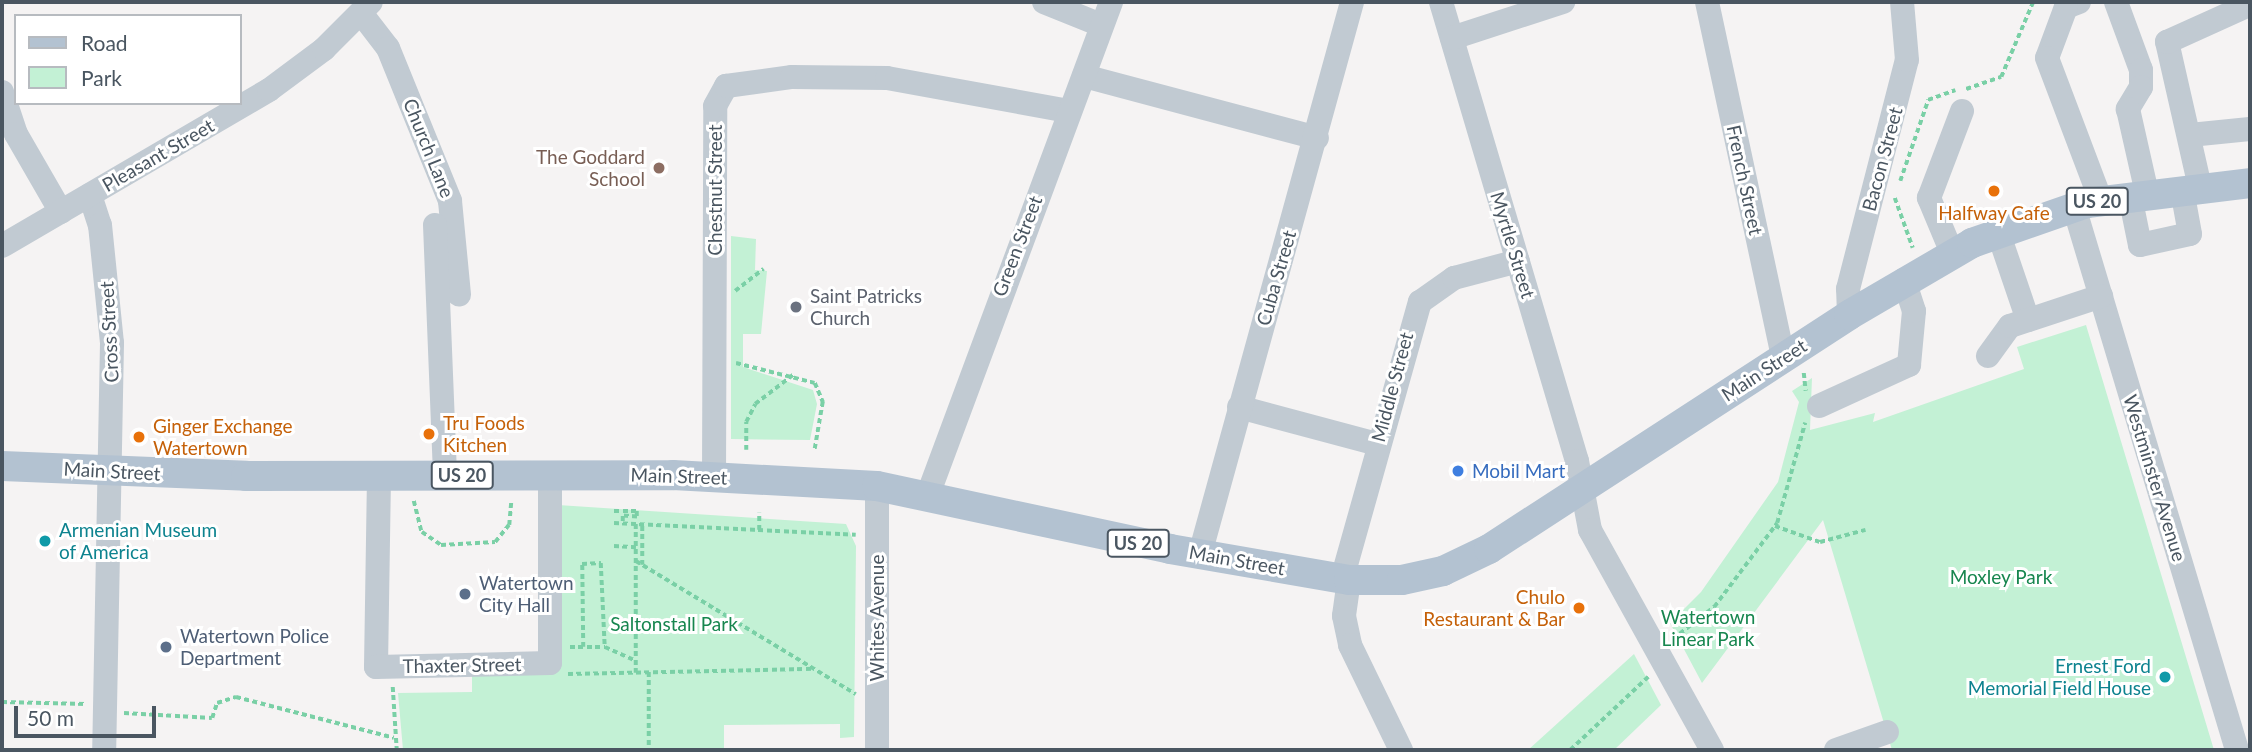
<!DOCTYPE html>
<html>
<head>
<meta charset="utf-8">
<style>
	body { margin:0 }
	#map { position:relative; width:2252px; height:752px; overflow:hidden; background:#f5f3f3; font-family:Lato,sans-serif }
	div>[style] { position:absolute }
	.green>* { inset:0; background:#c3f1d5 }
	.path>* { height:3.5px; margin-top:-1.75px; transform-origin:0; background:repeating-linear-gradient(90deg,#7ad0a6 0 5px,transparent 0 8.5px) }
	.minor>* { height:24px; margin:-12px; padding:0 12px; transform-origin:12px; border-radius:12px; background:#c1cad2 }
	.major>* { height:30px; margin:-15px; padding:0 15px; transform-origin:15px; border-radius:15px; background:#b3c2d1 }
	.dots>* { width:19px; height:19px; translate:-50% -50%; box-sizing:border-box; border:4px solid #fff; border-radius:50% }
	span { translate:-50% -50%; white-space:nowrap; text-align:center; line-height:1.15; -webkit-text-stroke:6px #fff; paint-order:stroke }
	.shield-label span { padding:2px 5px; background:#fff; border:2px solid; border-radius:5px; -webkit-text-stroke-width:0 }
	.shield-label { font-size:18px; color:#4a5661; font-weight:700 }
	.street-label { font-size:19px; color:#4a5661 }
	.education-label { font-size:19px; color:#785e54 }
	.right { translate:-100% -50%; text-align:right }
	.food-label { font-size:19px; color:#c56008 }
	.left { translate:0 -50%; text-align:left }
	.worship-label { font-size:19px; color:#5b616d }
	.shop-label { font-size:19px; color:#366cbe }
	.culture-label { font-size:19px; color:#0d838f }
	.park-label { font-size:19px; color:#17864f }
	.service-label { font-size:19px; color:#4e5e75 }
	.frame { position:absolute; inset:0; border:4px solid #4a5661; pointer-events:none }
	.legend { position:absolute; left:14px; top:14px; width:228px; height:91px; box-sizing:border-box; background:#fff; border:2px solid #b7bbc0; margin:0; padding:9px 12px; list-style:none; font-size:21px; color:#4a5661 }
	.legend li { display:flex; align-items:center; gap:14px; height:35px }
	.legend b { width:35px; border:2px solid #b7bbc0 }
	.scale { position:absolute; left:14px; top:706px; width:142px; height:32px; box-sizing:border-box; border:4px solid #4a5661; border-top:0; padding-left:9px; font-size:21px; line-height:24px; white-space:nowrap; color:#4a5661; -webkit-text-stroke:5px #fff; paint-order:stroke }
</style>
</head>
<body>
<div id="map">
	<div class="green">
		<div style="clip-path:polygon(731px 236px,756px 239px,755px 270px,767px 271px,761px 334px,743px 334px,743px 367px,813px 390px,817px 404px,810px 440px,731px 439px)"></div>
		<div style="clip-path:polygon(2086px 325px,2214px 750px,1892px 750px,1823px 520px,1702px 683px,1670px 623px,1701px 592px,1778px 482px,1799px 402px,1792px 391px,1812px 378px,1810px 430px,1875px 413px,1873px 422px,2024px 369px,2017px 347px)"></div>
		<div style="clip-path:polygon(558px 505px,846px 524px,856px 546px,854px 737px,840px 738px,840px 724px,724px 725px,724px 750px,403px 750px,398px 693px,472px 692px,472px 675px,558px 672px)"></div>
		<div style="clip-path:polygon(1634px 654px,1661px 705px,1614px 750px,1528px 750px)"></div>
	</div>
	<div class="path">
		<div style="left:1966px;top:89px;width:37px;rotate:-19deg"></div>
		<div style="left:2001px;top:77px;width:82px;rotate:-66.9deg"></div>
		<div style="left:1900px;top:181px;width:86px;rotate:-70.9deg"></div>
		<div style="left:1928px;top:100px;width:29px;rotate:-20deg"></div>
		<div style="left:1895px;top:198px;width:53px;rotate:70.2deg"></div>
		<div style="left:735px;top:291px;width:36px;rotate:-38deg"></div>
		<div style="left:736px;top:363px;width:81px;rotate:14.2deg"></div>
		<div style="left:815px;top:383px;width:21px;rotate:67deg"></div>
		<div style="left:823px;top:402px;width:48px;rotate:99.7deg"></div>
		<div style="left:1804px;top:373px;width:18px;rotate:84deg"></div>
		<div style="left:746px;top:450px;width:28px;rotate:-90deg"></div>
		<div style="left:746px;top:422px;width:20px;rotate:-63deg"></div>
		<div style="left:755px;top:404px;width:49px;rotate:-37.6deg"></div>
		<div style="left:414px;top:501px;width:32px;rotate:76deg"></div>
		<div style="left:422px;top:532px;width:23px;rotate:34deg"></div>
		<div style="left:441px;top:545px;width:54px;rotate:-3.2deg"></div>
		<div style="left:495px;top:542px;width:22px;rotate:-51deg"></div>
		<div style="left:509px;top:525px;width:25px;rotate:-85deg"></div>
		<div style="left:614px;top:511px;width:23px"></div>
		<div style="left:637px;top:511px;width:6px;rotate:90deg"></div>
		<div style="left:637px;top:517px;width:14px;rotate:-176deg"></div>
		<div style="left:623px;top:516px;width:8px;rotate:90deg"></div>
		<div style="left:614px;top:523px;width:242px;rotate:2.8deg"></div>
		<div style="left:636px;top:524px;width:149px;rotate:90deg"></div>
		<div style="left:1775px;top:526px;width:48px;rotate:19.6deg"></div>
		<div style="left:1820px;top:542px;width:47px;rotate:-14.9deg"></div>
		<div style="left:759px;top:530px;width:17px;rotate:-90deg"></div>
		<div style="left:614px;top:546px;width:22px;rotate:3deg"></div>
		<div style="left:636px;top:561px;width:257px;rotate:31.2deg"></div>
		<div style="left:642px;top:565px;width:40px;rotate:-90deg"></div>
		<div style="left:1673px;top:639px;width:52px;rotate:-38deg"></div>
		<div style="left:1714px;top:607px;width:105px;rotate:-53.1deg"></div>
		<div style="left:1777px;top:523px;width:104px;rotate:-74.4deg"></div>
		<div style="left:570px;top:647px;width:35px"></div>
		<div style="left:605px;top:647px;width:34px;rotate:24deg"></div>
		<div style="left:583px;top:647px;width:83px;rotate:-90.7deg"></div>
		<div style="left:582px;top:564px;width:19px;rotate:-3deg"></div>
		<div style="left:601px;top:563px;width:84px;rotate:87.3deg"></div>
		<div style="left:649px;top:672px;width:78px;rotate:90deg"></div>
		<div style="left:568px;top:674px;width:246px;rotate:-1.2deg"></div>
		<div style="left:393px;top:687px;width:63px;rotate:86.4deg"></div>
		<div style="left:2px;top:702px;width:84px;rotate:1.4deg"></div>
		<div style="left:124px;top:713px;width:88px;rotate:3.3deg"></div>
		<div style="left:212px;top:718px;width:16px;rotate:-72deg"></div>
		<div style="left:217px;top:703px;width:20px;rotate:-18deg"></div>
		<div style="left:236px;top:697px;width:163px;rotate:14.5deg"></div>
		<div style="left:1570px;top:750px;width:107px;rotate:-43.1deg"></div>
	</div>
	<div class="minor">
		<div style="left:1044px;top:2px;width:61px;rotate:22deg"></div>
		<div style="left:1441px;top:2px;width:479px;rotate:73.5deg"></div>
		<div style="left:1577px;top:461px;width:70px;rotate:79.3deg"></div>
		<div style="left:1590px;top:530px;width:252px;rotate:61deg"></div>
		<div style="left:1707px;top:2px;width:364px;rotate:77.9deg"></div>
		<div style="left:2079px;top:2px;width:14px;rotate:159deg"></div>
		<div style="left:2066px;top:7px;width:54px;rotate:110.4deg"></div>
		<div style="left:2047px;top:58px;width:153px;rotate:69.3deg"></div>
		<div style="left:2116px;top:2px;width:72px;rotate:69.8deg"></div>
		<div style="left:2141px;top:70px;width:17px;rotate:90deg"></div>
		<div style="left:2141px;top:87px;width:26px;rotate:121deg"></div>
		<div style="left:2128px;top:109px;width:86px;rotate:77.3deg"></div>
		<div style="left:361px;top:13px;width:44px;rotate:52.4deg"></div>
		<div style="left:388px;top:48px;width:165px;rotate:67.9deg"></div>
		<div style="left:450px;top:201px;width:94px;rotate:84.5deg"></div>
		<div style="left:1452px;top:38px;width:117px;rotate:-18deg"></div>
		<div style="left:1084px;top:76px;width:241px;rotate:14.9deg"></div>
		<div style="left:2px;top:92px;width:44px;rotate:71.6deg"></div>
		<div style="left:16px;top:134px;width:90px;rotate:60deg"></div>
		<div style="left:2190px;top:135px;width:60px;rotate:-5.7deg"></div>
		<div style="left:2200px;top:187px;width:149px;rotate:-102.8deg"></div>
		<div style="left:2167px;top:42px;width:90px;rotate:-24.3deg"></div>
		<div style="left:90px;top:195px;width:32px;rotate:72deg"></div>
		<div style="left:100px;top:225px;width:119px;rotate:84.2deg"></div>
		<div style="left:112px;top:343px;width:407px;rotate:91.1deg"></div>
		<div style="left:2130px;top:196px;width:50px;rotate:78.5deg"></div>
		<div style="left:2140px;top:245px;width:51px;rotate:-12.4deg"></div>
		<div style="left:2190px;top:234px;width:45px;rotate:-100.3deg"></div>
		<div style="left:2074px;top:207px;width:567px;rotate:73.29deg"></div>
		<div style="left:435px;top:225px;width:250px;rotate:87.7deg"></div>
		<div style="left:1998px;top:232px;width:93px;rotate:71.2deg"></div>
		<div style="left:2px;top:246px;width:309px;rotate:-30.3deg"></div>
		<div style="left:269px;top:90px;width:69px;rotate:-36.7deg"></div>
		<div style="left:324px;top:49px;width:66px;rotate:-45deg"></div>
		<div style="left:1952px;top:253px;width:60px;rotate:-112.7deg"></div>
		<div style="left:1929px;top:198px;width:93px;rotate:-69.2deg"></div>
		<div style="left:1849px;top:315px;width:26px;rotate:-92deg"></div>
		<div style="left:1848px;top:289px;width:236px;rotate:-75.6deg"></div>
		<div style="left:1907px;top:60px;width:58px;rotate:-94.9deg"></div>
		<div style="left:1988px;top:356px;width:37px;rotate:-54deg"></div>
		<div style="left:2010px;top:326px;width:96px;rotate:-18.2deg"></div>
		<div style="left:1819px;top:406px;width:99px;rotate:-24.5deg"></div>
		<div style="left:1909px;top:365px;width:54px;rotate:-84.7deg"></div>
		<div style="left:1914px;top:311px;width:33px;rotate:-108deg"></div>
		<div style="left:1239px;top:407px;width:143px;rotate:15deg"></div>
		<div style="left:379px;top:476px;width:191px;rotate:90.9deg"></div>
		<div style="left:376px;top:667px;width:174px;rotate:-1.3deg"></div>
		<div style="left:550px;top:663px;width:189px;rotate:-90deg"></div>
		<div style="left:714px;top:477px;width:371px;rotate:-89.8deg"></div>
		<div style="left:715px;top:106px;width:23px;rotate:-61deg"></div>
		<div style="left:726px;top:86px;width:67px;rotate:-7.8deg"></div>
		<div style="left:792px;top:77px;width:95px;rotate:0.6deg"></div>
		<div style="left:887px;top:78px;width:185px;rotate:10.3deg"></div>
		<div style="left:877px;top:486px;width:264px;rotate:90deg"></div>
		<div style="left:929px;top:492px;width:523px;rotate:-69.62deg"></div>
		<div style="left:1200px;top:554px;width:573px;rotate:-74.6deg"></div>
		<div style="left:1342px;top:579px;width:288px;rotate:-74.3deg"></div>
		<div style="left:1420px;top:302px;width:42px;rotate:-35.2deg"></div>
		<div style="left:1454px;top:278px;width:66px;rotate:-14.9deg"></div>
		<div style="left:1349px;top:580px;width:36px;rotate:98deg"></div>
		<div style="left:1344px;top:616px;width:30px;rotate:78deg"></div>
		<div style="left:1350px;top:645px;width:117px;rotate:64.1deg"></div>
		<div style="left:1836px;top:750px;width:54px;rotate:-19.4deg"></div>
	</div>
	<div class="major">
		<div style="left:2px;top:466px;width:244px;rotate:2.3deg"></div>
		<div style="left:246px;top:476px;width:427px;rotate:-0.1deg"></div>
		<div style="left:673px;top:475px;width:204px;rotate:3.1deg"></div>
		<div style="left:877px;top:486px;width:300px;rotate:12.1deg"></div>
		<div style="left:1170px;top:549px;width:182px;rotate:9.8deg"></div>
		<div style="left:1349px;top:580px;width:53px"></div>
		<div style="left:1402px;top:580px;width:42px;rotate:-12.4deg"></div>
		<div style="left:1443px;top:571px;width:51px;rotate:-25.6deg"></div>
		<div style="left:1489px;top:549px;width:429px;rotate:-33deg"></div>
		<div style="left:1849px;top:315px;width:143px;rotate:-30.3deg"></div>
		<div style="left:1972px;top:243px;width:122px;rotate:-19.2deg"></div>
		<div style="left:2087px;top:203px;width:164px;rotate:-7deg"></div>
	</div>
	<div class="dots">
		<div style="left:659px;top:168px;background:#8d6e63"></div>
		<div style="left:1994px;top:191px;background:#e8710a"></div>
		<div style="left:796px;top:307px;background:#6b7280"></div>
		<div style="left:429px;top:434px;background:#e8710a"></div>
		<div style="left:139px;top:437px;background:#e8710a"></div>
		<div style="left:1458px;top:471px;background:#3f7fe0"></div>
		<div style="left:45px;top:541px;background:#0f9aa8"></div>
		<div style="left:465px;top:594px;background:#5c6f8a"></div>
		<div style="left:1579px;top:608px;background:#e8710a"></div>
		<div style="left:166px;top:647px;background:#5c6f8a"></div>
		<div style="left:2165px;top:677px;background:#0f9aa8"></div>
	</div>
	<div class="shield-label">
		<span style="left:2097px;top:201px">US 20</span>
		<span style="left:462px;top:475px">US 20</span>
		<span style="left:1138px;top:543px">US 20</span>
	</div>
	<div class="street-label">
		<span style="left:429px;top:148px;rotate:68deg">Church Lane</span>
		<span style="left:158px;top:155px;rotate:-30deg">Pleasant Street</span>
		<span style="left:1882px;top:159px;rotate:-75deg">Bacon Street</span>
		<span style="left:1745px;top:180px;rotate:78deg">French Street</span>
		<span style="left:715px;top:190px;rotate:-90deg">Chestnut Street</span>
		<span style="left:1513px;top:245px;rotate:73deg">Myrtle Street</span>
		<span style="left:1017px;top:246px;rotate:-69deg">Green Street</span>
		<span style="left:1276px;top:278px;rotate:-74deg">Cuba Street</span>
		<span style="left:109px;top:332px;rotate:-93deg">Cross Street</span>
		<span style="left:1764px;top:370px;rotate:-33deg">Main Street</span>
		<span style="left:1392px;top:387px;rotate:-75deg">Middle Street</span>
		<span style="left:112px;top:471px;rotate:3deg">Main Street</span>
		<span style="left:679px;top:476px;rotate:2deg">Main Street</span>
		<span style="left:2155px;top:478px;rotate:73deg">Westminster Avenue</span>
		<span style="left:1237px;top:560px;rotate:10deg">Main Street</span>
		<span style="left:877px;top:618px;rotate:-90deg">Whites Avenue</span>
		<span style="left:462px;top:665px;rotate:-1deg">Thaxter Street</span>
	</div>
	<div class="education-label">
		<span class="right" style="left:645px;top:168px">The Goddard<br>School</span>
	</div>
	<div class="food-label">
		<span style="left:1994px;top:213px">Halfway Cafe</span>
		<span class="left" style="left:443px;top:434px">Tru Foods<br>Kitchen</span>
		<span class="left" style="left:153px;top:437px">Ginger Exchange<br>Watertown</span>
		<span class="right" style="left:1565px;top:608px">Chulo<br>Restaurant &amp; Bar</span>
	</div>
	<div class="worship-label">
		<span class="left" style="left:810px;top:307px">Saint Patricks<br>Church</span>
	</div>
	<div class="shop-label">
		<span class="left" style="left:1472px;top:471px">Mobil Mart</span>
	</div>
	<div class="culture-label">
		<span class="left" style="left:59px;top:541px">Armenian Museum<br>of America</span>
		<span class="right" style="left:2151px;top:677px">Ernest Ford<br>Memorial Field House</span>
	</div>
	<div class="park-label">
		<span style="left:2001px;top:577px">Moxley Park</span>
		<span style="left:1708px;top:628px">Watertown<br>Linear Park</span>
		<span style="left:674px;top:624px">Saltonstall Park</span>
	</div>
	<div class="service-label">
		<span class="left" style="left:479px;top:594px">Watertown<br>City Hall</span>
		<span class="left" style="left:180px;top:647px">Watertown Police<br>Department</span>
	</div>
	<div class="frame"></div>
	<ul class="legend">
	<li><b style="height:9px;background:#b3c2d1"></b>Road</li>
	<li><b style="height:19px;background:#c3f1d5"></b>Park</li>
	</ul>
	<div class="scale">50 m</div>
</div>
</body>
</html>
